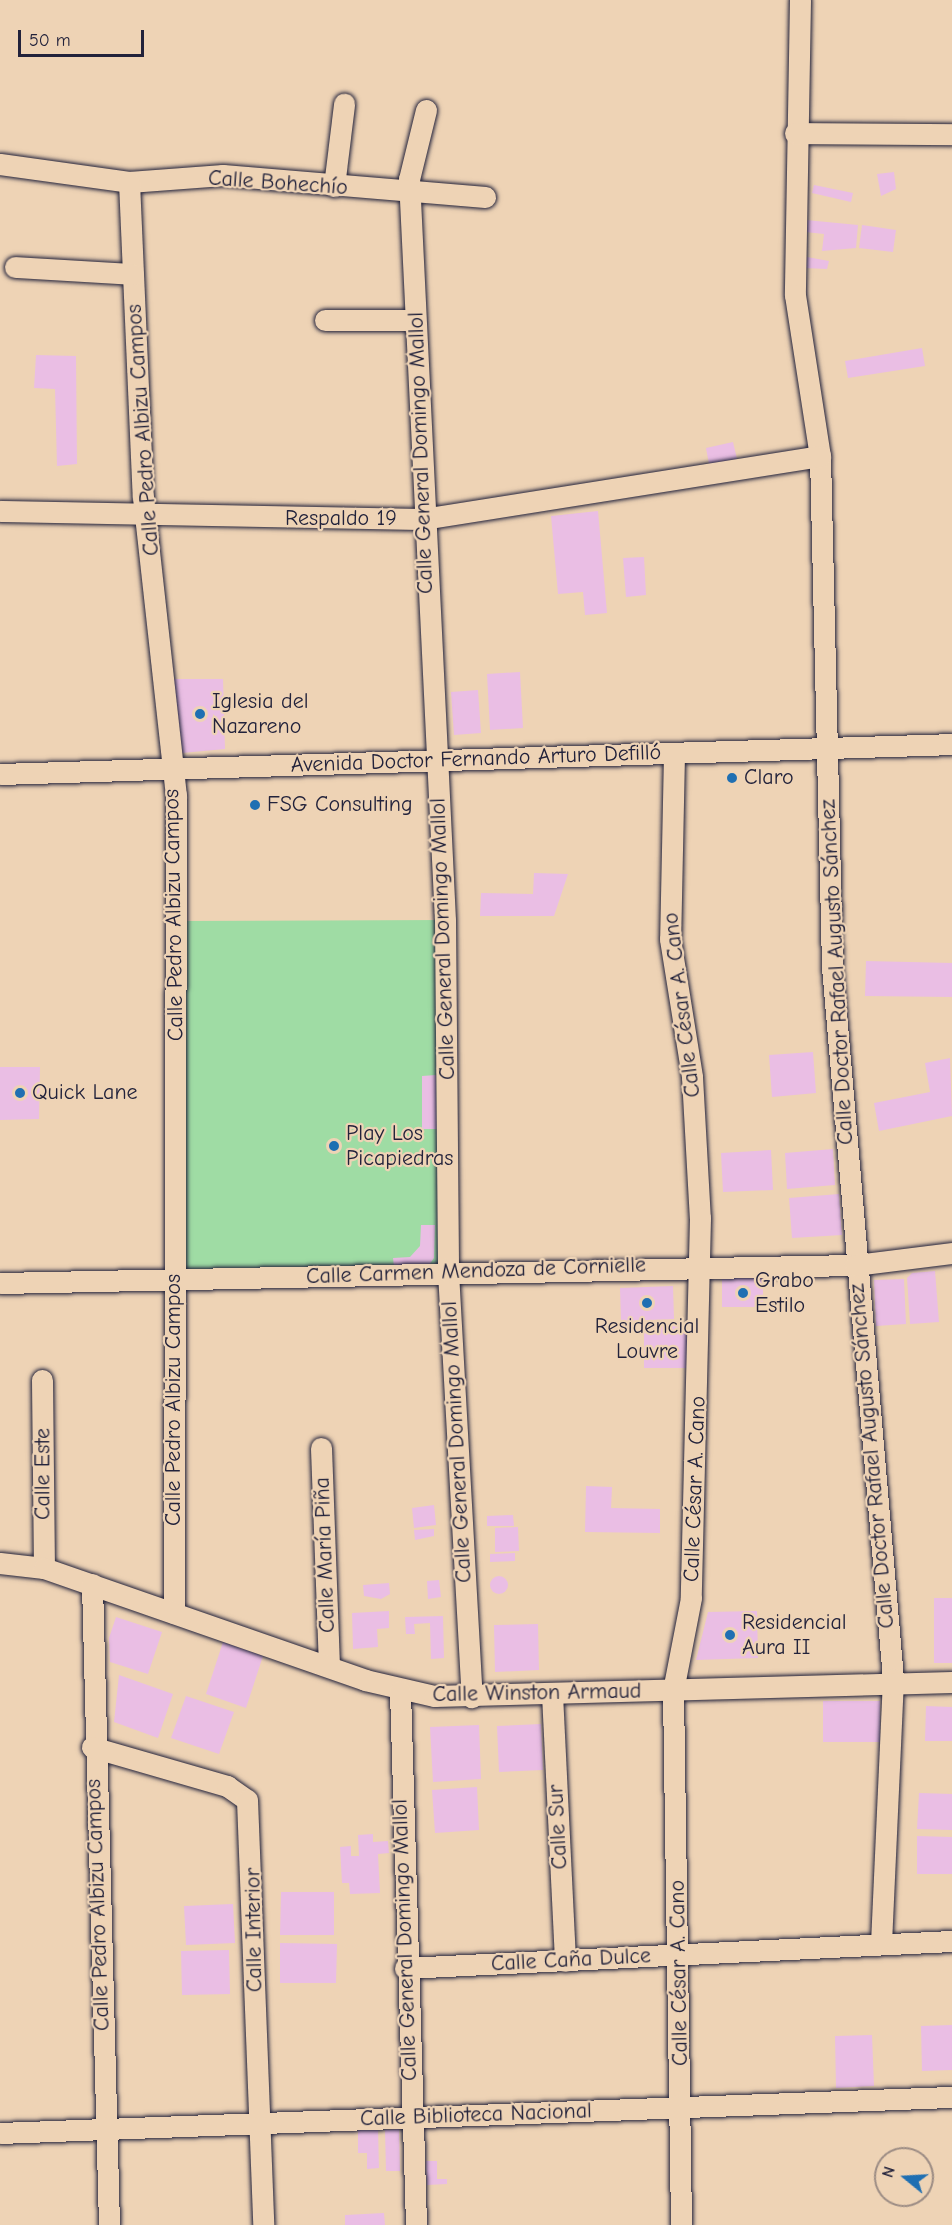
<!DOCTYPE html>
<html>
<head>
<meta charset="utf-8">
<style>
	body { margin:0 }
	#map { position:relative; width:952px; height:2225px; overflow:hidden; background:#eed3b5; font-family:"Comic Neue",sans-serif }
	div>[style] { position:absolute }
	.green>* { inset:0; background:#9fdca4 }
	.building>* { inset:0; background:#eabee4 }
	.round { border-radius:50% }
	.roads { filter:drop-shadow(0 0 2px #22223b) drop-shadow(0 0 2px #22223b) }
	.minor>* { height:21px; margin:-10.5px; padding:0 10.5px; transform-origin:10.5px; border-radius:10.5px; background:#eed3b5 }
	.dots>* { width:16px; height:16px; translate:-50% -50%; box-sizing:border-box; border:3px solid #eed3b5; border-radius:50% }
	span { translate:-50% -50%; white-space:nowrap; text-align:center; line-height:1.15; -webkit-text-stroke:4.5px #eed3b5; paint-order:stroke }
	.street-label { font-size:22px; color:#22223b }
	.poi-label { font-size:22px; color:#22223b }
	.left { translate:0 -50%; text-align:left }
	.north { position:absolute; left:874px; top:2147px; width:60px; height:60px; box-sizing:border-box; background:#eed3b5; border:2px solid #9c8c84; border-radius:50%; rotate:288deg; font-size:16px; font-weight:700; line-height:24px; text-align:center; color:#22223b }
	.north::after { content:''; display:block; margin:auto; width:21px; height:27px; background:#1f6fb2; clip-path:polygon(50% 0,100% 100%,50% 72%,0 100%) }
	.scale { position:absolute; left:18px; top:30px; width:126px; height:27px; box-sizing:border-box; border:3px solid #22223b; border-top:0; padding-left:8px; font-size:18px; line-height:21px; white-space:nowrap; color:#22223b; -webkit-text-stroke:4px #eed3b5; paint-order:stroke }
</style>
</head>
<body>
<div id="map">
	<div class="green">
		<div style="clip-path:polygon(445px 920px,448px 1272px,174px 1280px,177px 921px)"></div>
	</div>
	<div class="building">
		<div style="clip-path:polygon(894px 172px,896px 189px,881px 196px,877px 174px)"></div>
		<div style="clip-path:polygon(814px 185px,853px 193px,851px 202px,812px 193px)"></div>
		<div style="clip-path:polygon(806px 220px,858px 225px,856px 248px,822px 251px,824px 234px,805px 232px)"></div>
		<div style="clip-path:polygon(862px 225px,896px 230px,893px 252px,859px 248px)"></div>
		<div style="clip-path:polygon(807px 257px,829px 261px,827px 269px,804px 268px)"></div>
		<div style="clip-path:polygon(922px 348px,925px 366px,848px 378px,845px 361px)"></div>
		<div style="clip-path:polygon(36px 355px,76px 356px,77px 464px,57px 466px,55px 389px,34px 388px)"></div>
		<div style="clip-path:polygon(733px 442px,738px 463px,710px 469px,706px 448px)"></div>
		<div style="clip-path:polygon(598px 511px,607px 613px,585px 615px,583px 592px,558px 594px,551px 516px)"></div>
		<div style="clip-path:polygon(644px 557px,646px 595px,626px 597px,623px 558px)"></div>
		<div style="clip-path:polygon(520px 672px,523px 728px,490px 730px,487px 674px)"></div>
		<div style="clip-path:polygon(171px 679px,223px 679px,225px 749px,182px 753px)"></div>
		<div style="clip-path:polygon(478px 690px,481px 733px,454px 735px,451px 692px)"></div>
		<div style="clip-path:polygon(534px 873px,568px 874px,554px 916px,480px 916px,481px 893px,533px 894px)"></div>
		<div style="clip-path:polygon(866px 961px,952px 963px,952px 997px,865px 996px)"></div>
		<div style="clip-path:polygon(813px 1052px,816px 1093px,772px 1097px,769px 1055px)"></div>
		<div style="clip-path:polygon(950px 1058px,952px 1116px,879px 1131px,874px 1103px,930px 1092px,925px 1063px)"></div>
		<div style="clip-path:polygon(0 1067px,40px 1067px,39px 1119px,0 1120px)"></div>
		<div style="clip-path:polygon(436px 1075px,437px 1129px,422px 1129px,422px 1076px)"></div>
		<div style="clip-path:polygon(833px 1149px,835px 1185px,787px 1189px,785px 1153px)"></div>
		<div style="clip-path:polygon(771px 1150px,773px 1190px,723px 1192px,721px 1153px)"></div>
		<div style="clip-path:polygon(839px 1194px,842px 1235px,792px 1238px,789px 1198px)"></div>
		<div style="clip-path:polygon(421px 1225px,435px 1225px,434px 1258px,429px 1265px,394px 1267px,393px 1258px,410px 1257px,420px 1246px)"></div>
		<div style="clip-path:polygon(935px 1271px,939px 1322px,910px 1324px,907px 1278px,912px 1273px)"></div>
		<div style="clip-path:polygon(722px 1278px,763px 1278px,763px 1307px,722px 1307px)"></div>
		<div style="clip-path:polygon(904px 1279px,906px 1324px,876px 1326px,874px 1280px)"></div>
		<div style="clip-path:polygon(673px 1286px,674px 1319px,621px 1321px,620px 1288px)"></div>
		<div style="clip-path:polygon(644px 1326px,693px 1326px,693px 1368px,644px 1368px)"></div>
		<div style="clip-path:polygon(586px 1486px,612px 1487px,611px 1508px,660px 1509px,660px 1533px,585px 1532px)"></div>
		<div style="clip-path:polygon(434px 1505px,436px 1525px,414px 1528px,412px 1508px)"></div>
		<div style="clip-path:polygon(513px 1515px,514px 1526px,487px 1526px,487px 1516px)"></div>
		<div style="clip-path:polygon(518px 1527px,519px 1551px,495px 1552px,495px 1528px)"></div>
		<div style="clip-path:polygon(434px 1529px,434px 1536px,415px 1540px,414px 1530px)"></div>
		<div style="clip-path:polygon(515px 1553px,515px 1561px,490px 1562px,490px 1554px)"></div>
		<div class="round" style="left:490px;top:1576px;width:18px;height:18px"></div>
		<div style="clip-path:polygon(439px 1580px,441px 1597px,428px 1599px,427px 1581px)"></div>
		<div style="clip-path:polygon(389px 1583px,390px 1594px,381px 1599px,364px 1596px,363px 1585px)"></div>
		<div style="clip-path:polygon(934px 1598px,952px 1598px,952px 1663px,934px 1663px)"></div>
		<div style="clip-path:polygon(389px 1611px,389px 1628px,377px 1629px,378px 1647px,353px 1649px,352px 1613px)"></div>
		<div style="clip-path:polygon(757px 1611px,758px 1658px,696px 1660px,708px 1612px)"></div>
		<div style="clip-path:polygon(443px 1616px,444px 1658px,431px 1659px,430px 1623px,414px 1624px,415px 1634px,406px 1634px,405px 1617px)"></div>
		<div style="clip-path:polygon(116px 1617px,162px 1632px,148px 1674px,110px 1662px,109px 1638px)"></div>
		<div style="clip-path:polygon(538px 1624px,539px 1670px,495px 1672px,494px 1625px)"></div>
		<div style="clip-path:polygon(223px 1642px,263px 1656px,246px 1708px,206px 1694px)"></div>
		<div style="clip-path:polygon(119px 1675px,173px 1694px,158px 1738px,114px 1722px)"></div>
		<div style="clip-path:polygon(186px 1696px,234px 1712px,219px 1754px,171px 1738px)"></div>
		<div style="clip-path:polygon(823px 1701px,880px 1701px,880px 1742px,823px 1742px)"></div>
		<div style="clip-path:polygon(926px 1706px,952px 1707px,952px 1741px,925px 1741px)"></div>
		<div style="clip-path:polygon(541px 1724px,543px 1770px,499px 1772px,497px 1726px)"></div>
		<div style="clip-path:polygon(479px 1725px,481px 1779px,433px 1782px,430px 1727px)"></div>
		<div style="clip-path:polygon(477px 1787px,479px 1830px,435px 1833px,432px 1790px)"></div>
		<div style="clip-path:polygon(919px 1793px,952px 1794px,952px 1830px,917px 1829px)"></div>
		<div style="clip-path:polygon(373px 1834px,373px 1842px,388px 1841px,389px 1853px,378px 1854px,380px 1893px,350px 1894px,349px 1883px,342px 1883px,340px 1847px,351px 1846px,351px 1856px,359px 1856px,358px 1835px)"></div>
		<div style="clip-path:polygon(917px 1836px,952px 1837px,952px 1874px,917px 1874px)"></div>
		<div style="clip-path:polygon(281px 1892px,334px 1892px,334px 1935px,280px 1935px)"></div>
		<div style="clip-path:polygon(233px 1904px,235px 1943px,186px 1945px,184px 1906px)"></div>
		<div style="clip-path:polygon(280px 1943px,337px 1944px,336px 1983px,280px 1983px)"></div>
		<div style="clip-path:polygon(229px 1950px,230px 1994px,182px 1995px,181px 1951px)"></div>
		<div style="clip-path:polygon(952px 2025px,952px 2070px,922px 2071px,921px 2026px)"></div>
		<div style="clip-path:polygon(872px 2035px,874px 2086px,836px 2088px,835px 2036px)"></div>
		<div style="clip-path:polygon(378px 2128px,379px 2168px,367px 2169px,367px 2153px,358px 2153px,358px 2129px)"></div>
		<div style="clip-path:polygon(399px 2129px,400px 2171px,386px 2171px,385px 2130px)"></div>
		<div style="clip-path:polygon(426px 2161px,437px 2161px,437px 2179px,447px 2179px,447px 2184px,427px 2185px)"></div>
		<div style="clip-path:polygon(384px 2213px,385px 2225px,345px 2225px,345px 2215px)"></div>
	</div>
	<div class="roads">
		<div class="minor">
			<div style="left:800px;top:0;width:295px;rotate:91deg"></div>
			<div style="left:795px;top:295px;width:163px;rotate:81.2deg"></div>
			<div style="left:820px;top:456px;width:511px;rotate:88.65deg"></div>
			<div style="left:832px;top:967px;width:715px;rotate:85.1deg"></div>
			<div style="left:893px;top:1679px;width:264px;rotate:92.6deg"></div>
			<div style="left:426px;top:110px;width:71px;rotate:103.8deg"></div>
			<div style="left:409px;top:179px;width:742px;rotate:87.22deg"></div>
			<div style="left:445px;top:920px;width:352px;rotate:89.5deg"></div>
			<div style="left:448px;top:1272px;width:426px;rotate:86.8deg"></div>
			<div style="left:795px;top:133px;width:157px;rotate:0.4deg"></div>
			<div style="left:0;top:164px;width:130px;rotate:7.9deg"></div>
			<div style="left:129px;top:182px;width:94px;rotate:-4.3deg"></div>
			<div style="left:223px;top:175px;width:263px;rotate:4.8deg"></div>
			<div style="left:129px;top:182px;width:315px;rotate:87.5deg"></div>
			<div style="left:143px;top:497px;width:300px;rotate:83.7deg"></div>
			<div style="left:176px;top:795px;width:818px;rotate:90.14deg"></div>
			<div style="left:334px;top:186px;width:83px;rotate:-83deg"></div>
			<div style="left:15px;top:267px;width:118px;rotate:3.4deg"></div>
			<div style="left:325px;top:320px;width:90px"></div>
			<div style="left:0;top:511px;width:423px;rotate:1.1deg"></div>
			<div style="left:423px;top:519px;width:402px;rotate:-9deg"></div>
			<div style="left:674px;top:754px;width:185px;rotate:91.2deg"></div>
			<div style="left:670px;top:939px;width:140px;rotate:80.9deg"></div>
			<div style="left:692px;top:1077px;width:141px;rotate:86.8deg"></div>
			<div style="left:700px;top:1218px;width:380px;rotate:91.4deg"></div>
			<div style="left:691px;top:1598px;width:95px;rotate:101deg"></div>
			<div style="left:673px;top:1691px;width:534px;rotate:89.14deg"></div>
			<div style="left:0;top:774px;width:952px;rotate:-1.8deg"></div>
			<div style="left:0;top:1283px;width:855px;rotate:-1.21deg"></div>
			<div style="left:855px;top:1265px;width:98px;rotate:-7.1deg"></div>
			<div style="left:42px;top:1380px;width:188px;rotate:89.4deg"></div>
			<div style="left:321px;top:1448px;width:215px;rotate:87.9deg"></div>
			<div style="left:0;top:1563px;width:44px;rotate:6.5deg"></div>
			<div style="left:44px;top:1568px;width:340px;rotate:19.2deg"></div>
			<div style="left:365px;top:1680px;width:71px;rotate:13.1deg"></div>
			<div style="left:434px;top:1696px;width:518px;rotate:-1.55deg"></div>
			<div style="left:92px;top:1584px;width:641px;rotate:88.48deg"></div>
			<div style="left:400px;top:1691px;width:534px;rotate:88.28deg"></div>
			<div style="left:552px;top:1694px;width:267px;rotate:87.2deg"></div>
			<div style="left:92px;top:1747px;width:141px;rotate:16.1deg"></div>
			<div style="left:227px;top:1786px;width:24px;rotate:35deg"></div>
			<div style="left:247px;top:1800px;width:425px;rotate:87.8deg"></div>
			<div style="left:405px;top:1968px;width:548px;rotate:-2.83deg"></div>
			<div style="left:0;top:2133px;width:953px;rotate:-2.17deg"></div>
		</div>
	</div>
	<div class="dots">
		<div style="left:200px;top:714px;background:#1f6fb2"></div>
		<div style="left:732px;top:778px;background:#1f6fb2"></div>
		<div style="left:255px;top:805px;background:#1f6fb2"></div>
		<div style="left:20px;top:1093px;background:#1f6fb2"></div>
		<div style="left:334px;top:1146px;background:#1f6fb2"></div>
		<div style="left:743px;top:1293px;background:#1f6fb2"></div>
		<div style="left:647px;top:1303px;background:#1f6fb2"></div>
		<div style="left:730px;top:1635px;background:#1f6fb2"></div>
	</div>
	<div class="street-label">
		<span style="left:278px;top:183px;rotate:4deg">Calle Bohechío</span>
		<span style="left:143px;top:430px;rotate:-94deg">Calle Pedro Albizu Campos</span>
		<span style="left:421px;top:453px;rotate:-92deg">Calle General Domingo Mallol</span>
		<span style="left:341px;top:519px">Respaldo 19</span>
		<span style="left:476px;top:759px;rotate:-2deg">Avenida Doctor Fernando Arturo Defilló</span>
		<span style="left:174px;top:915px;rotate:-91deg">Calle Pedro Albizu Campos</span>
		<span style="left:443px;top:939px;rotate:-92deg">Calle General Domingo Mallol</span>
		<span style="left:837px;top:972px;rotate:-93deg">Calle Doctor Rafael Augusto Sánchez</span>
		<span style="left:682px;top:1005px;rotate:-97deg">Calle César A. Cano</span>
		<span style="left:476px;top:1271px;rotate:-2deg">Calle Carmen Mendoza de Cornielle</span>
		<span style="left:174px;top:1400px;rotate:-90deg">Calle Pedro Albizu Campos</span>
		<span style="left:457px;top:1442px;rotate:-93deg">Calle General Domingo Mallol</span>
		<span style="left:872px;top:1456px;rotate:-95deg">Calle Doctor Rafael Augusto Sánchez</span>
		<span style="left:43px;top:1474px;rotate:-90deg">Calle Este</span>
		<span style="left:695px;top:1489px;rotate:-88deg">Calle César A. Cano</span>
		<span style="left:325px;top:1555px;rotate:-92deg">Calle María Piña</span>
		<span style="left:537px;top:1693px;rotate:-1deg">Calle Winston Armaud</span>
		<span style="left:558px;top:1827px;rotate:-93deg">Calle Sur</span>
		<span style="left:98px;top:1905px;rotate:-92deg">Calle Pedro Albizu Campos</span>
		<span style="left:254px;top:1930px;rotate:-91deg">Calle Interior</span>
		<span style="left:405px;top:1940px;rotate:-92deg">Calle General Domingo Mallol</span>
		<span style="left:571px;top:1960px;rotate:-3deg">Calle Caña Dulce</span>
		<span style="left:679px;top:1973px;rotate:-91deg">Calle César A. Cano</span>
		<span style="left:476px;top:2115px;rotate:-2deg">Calle Biblioteca Nacional</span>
	</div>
	<div class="poi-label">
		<span class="left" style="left:212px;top:714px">Iglesia del<br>Nazareno</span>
		<span class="left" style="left:744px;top:778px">Claro</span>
		<span class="left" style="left:267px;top:805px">FSG Consulting</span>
		<span class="left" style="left:32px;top:1093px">Quick Lane</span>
		<span class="left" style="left:346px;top:1146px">Play Los<br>Picapiedras</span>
		<span class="left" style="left:755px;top:1293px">Grabo<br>Estilo</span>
		<span style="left:647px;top:1339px">Residencial<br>Louvre</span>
		<span class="left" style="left:742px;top:1635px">Residencial<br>Aura II</span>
	</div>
	<div class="north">N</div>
	<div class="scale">50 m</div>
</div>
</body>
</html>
